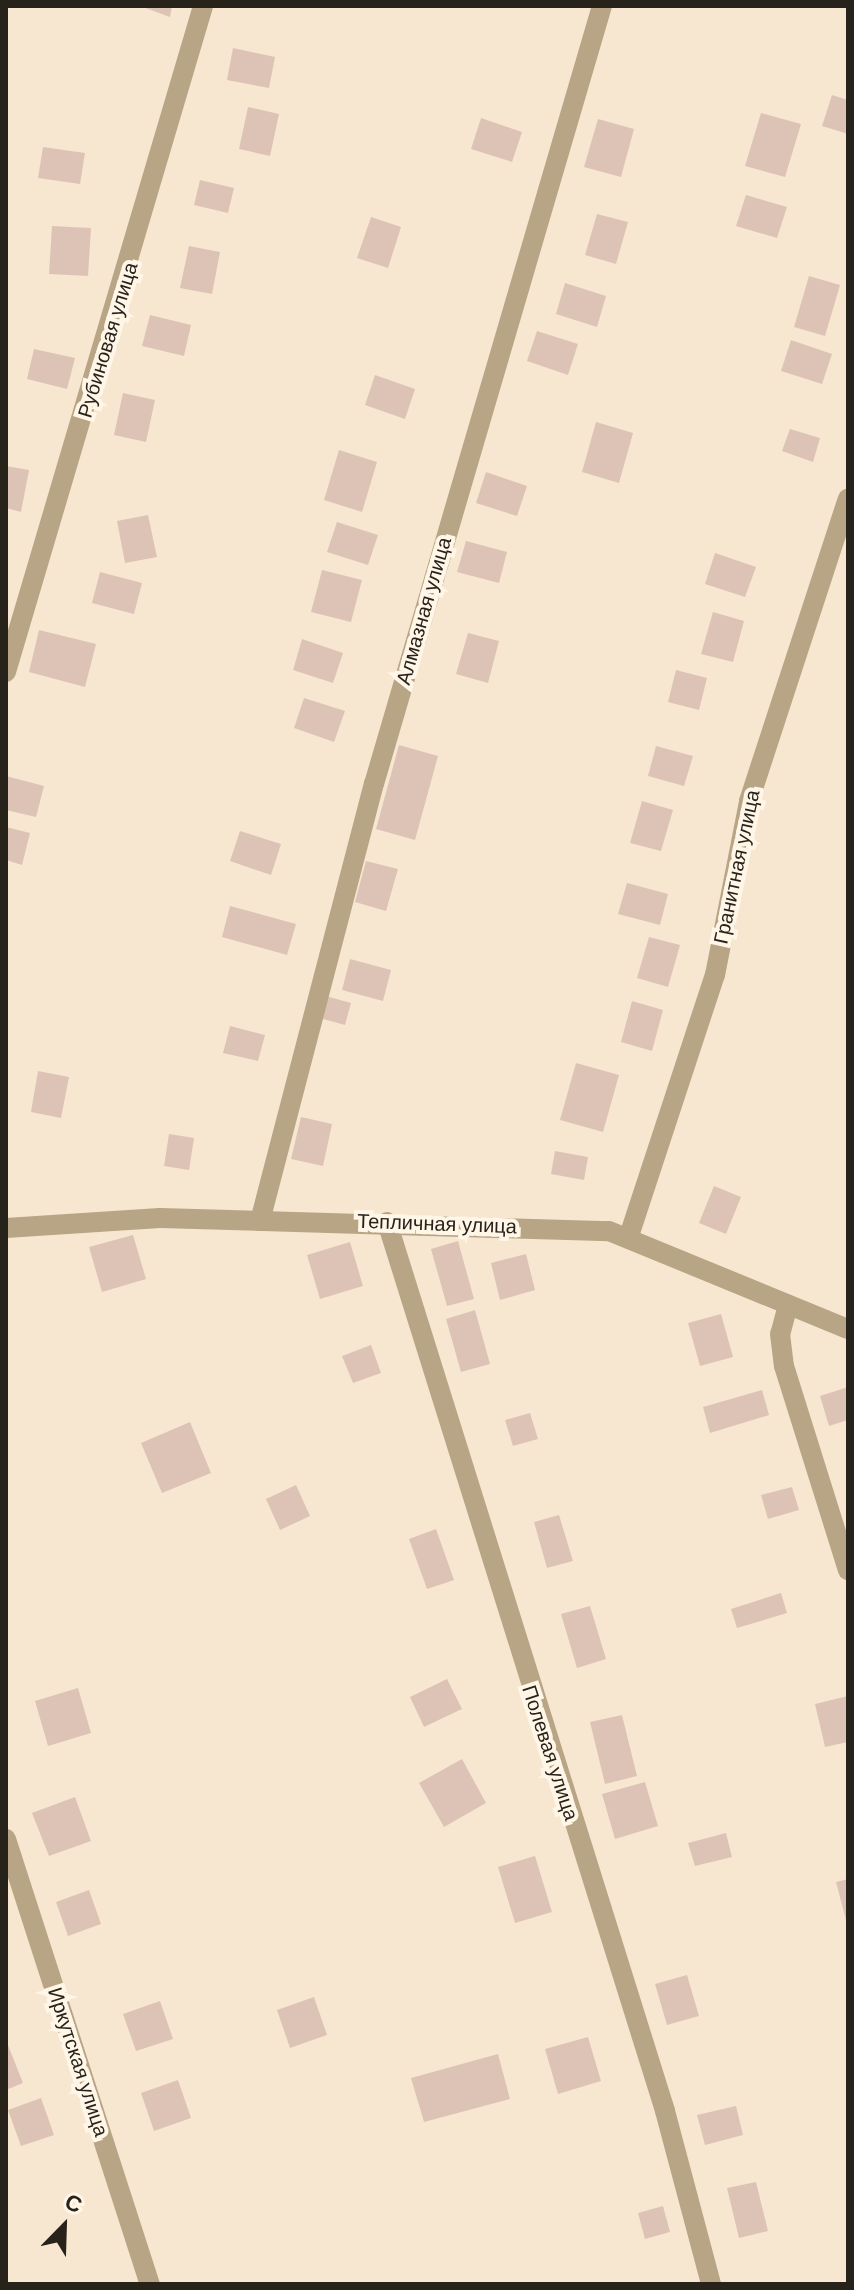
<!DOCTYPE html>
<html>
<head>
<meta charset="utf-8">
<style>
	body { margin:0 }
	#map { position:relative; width:854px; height:2290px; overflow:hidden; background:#f7e7d0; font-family:Arial,sans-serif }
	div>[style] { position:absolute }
	.building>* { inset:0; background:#ddc3b5 }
	.street>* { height:20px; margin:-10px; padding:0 10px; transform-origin:10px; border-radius:10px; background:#b8a585 }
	span { translate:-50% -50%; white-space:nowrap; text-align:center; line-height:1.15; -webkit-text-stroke:8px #fff6e8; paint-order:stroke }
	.street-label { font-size:20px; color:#28231a }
	.frame { position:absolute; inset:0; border:8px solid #28231a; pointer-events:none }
	.north { position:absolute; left:24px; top:2186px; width:80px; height:80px; -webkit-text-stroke:6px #fff6e8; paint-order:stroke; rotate:23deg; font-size:22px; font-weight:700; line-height:32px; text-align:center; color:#28231a }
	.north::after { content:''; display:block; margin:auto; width:28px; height:36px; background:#28231a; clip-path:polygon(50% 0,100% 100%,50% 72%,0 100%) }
</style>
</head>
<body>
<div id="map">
	<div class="building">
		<div style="clip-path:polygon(140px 6px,172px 6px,170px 17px)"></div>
		<div style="clip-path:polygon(233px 48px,275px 57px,269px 88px,227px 80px)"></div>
		<div style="clip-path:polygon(832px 95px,848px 100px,848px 134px,822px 126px)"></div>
		<div style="clip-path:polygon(248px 107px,279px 114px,270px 156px,239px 149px)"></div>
		<div style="clip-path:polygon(761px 113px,801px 124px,785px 177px,745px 166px)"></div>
		<div style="clip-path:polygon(481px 118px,522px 132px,512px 162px,471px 149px)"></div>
		<div style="clip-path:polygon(598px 119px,634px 129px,621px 177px,584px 167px)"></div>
		<div style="clip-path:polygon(43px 147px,85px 153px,80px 184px,38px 178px)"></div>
		<div style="clip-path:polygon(200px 180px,234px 188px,228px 213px,194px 205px)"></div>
		<div style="clip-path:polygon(746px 195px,787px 207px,777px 238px,736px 226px)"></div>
		<div style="clip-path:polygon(597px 214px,628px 222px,616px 264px,585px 255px)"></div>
		<div style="clip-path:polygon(371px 217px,401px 227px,388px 268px,357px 258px)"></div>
		<div style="clip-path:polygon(52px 226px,91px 228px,88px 276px,49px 274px)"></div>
		<div style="clip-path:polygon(189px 246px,220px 252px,212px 294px,180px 288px)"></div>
		<div style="clip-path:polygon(809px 276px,840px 285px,825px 336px,794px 327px)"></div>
		<div style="clip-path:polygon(565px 283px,606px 296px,597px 327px,556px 314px)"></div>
		<div style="clip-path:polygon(150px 315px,191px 325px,184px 356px,142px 346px)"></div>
		<div style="clip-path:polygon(537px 331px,578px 344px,568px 375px,527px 361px)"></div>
		<div style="clip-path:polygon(791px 340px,832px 354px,822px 384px,781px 371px)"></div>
		<div style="clip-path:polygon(34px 349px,75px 358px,67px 389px,27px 379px)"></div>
		<div style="clip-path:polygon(375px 375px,415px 389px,405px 419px,365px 405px)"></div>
		<div style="clip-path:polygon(123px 393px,155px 400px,146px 442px,114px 435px)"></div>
		<div style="clip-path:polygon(596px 422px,633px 433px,619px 483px,582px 472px)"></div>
		<div style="clip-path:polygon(790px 429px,820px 438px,813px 462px,782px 451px)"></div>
		<div style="clip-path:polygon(339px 450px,377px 462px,362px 512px,324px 500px)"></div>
		<div style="clip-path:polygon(6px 466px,29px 470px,21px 512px,6px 508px)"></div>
		<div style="clip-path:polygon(486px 472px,527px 486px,517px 516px,476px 503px)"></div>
		<div style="clip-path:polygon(148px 515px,157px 557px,125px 563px,117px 521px)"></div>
		<div style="clip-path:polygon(337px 522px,378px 535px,368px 565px,327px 552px)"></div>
		<div style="clip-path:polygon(466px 541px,507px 552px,499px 583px,457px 572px)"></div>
		<div style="clip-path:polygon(715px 553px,756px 567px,745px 597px,705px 584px)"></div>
		<div style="clip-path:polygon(322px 570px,362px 580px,351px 622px,311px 612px)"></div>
		<div style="clip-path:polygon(100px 572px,142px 583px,134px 614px,92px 603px)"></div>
		<div style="clip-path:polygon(713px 612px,744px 621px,733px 662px,701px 654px)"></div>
		<div style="clip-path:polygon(39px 630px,96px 644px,85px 687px,29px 672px)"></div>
		<div style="clip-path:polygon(468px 633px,499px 641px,488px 683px,456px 674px)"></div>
		<div style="clip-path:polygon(302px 639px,343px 653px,333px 683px,293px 670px)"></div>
		<div style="clip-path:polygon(676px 670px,707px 678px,699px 710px,668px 702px)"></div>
		<div style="clip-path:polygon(304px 698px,345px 711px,334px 742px,294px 728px)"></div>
		<div style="clip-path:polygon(399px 745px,438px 756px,415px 840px,376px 829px)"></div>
		<div style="clip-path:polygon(656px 746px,693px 756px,684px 786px,648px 776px)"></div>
		<div style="clip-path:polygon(6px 776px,44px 786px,36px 817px,6px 810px)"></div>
		<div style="clip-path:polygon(642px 801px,673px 810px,661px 851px,630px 843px)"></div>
		<div style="clip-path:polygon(6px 827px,30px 833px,22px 865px,6px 860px)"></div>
		<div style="clip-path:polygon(240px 831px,281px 844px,271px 875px,230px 861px)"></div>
		<div style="clip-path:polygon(366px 861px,398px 869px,386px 911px,355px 902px)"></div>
		<div style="clip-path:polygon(627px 883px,668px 894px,660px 925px,618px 914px)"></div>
		<div style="clip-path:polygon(230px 906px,296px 924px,287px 955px,222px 937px)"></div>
		<div style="clip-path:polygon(649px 937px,680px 945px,668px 987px,637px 978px)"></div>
		<div style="clip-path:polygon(350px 959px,391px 970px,383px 1001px,342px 990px)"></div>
		<div style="clip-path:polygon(322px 995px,351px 1003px,345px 1025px,316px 1017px)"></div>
		<div style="clip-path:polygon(632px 1001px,663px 1010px,652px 1051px,621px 1042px)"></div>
		<div style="clip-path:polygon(230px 1026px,265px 1035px,258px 1061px,223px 1053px)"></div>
		<div style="clip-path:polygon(576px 1063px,619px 1075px,603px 1132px,560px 1120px)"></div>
		<div style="clip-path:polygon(38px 1071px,69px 1077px,61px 1118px,31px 1112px)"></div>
		<div style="clip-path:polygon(301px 1117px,332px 1124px,323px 1166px,291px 1159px)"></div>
		<div style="clip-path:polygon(169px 1134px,194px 1138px,189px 1170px,164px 1166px)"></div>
		<div style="clip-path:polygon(555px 1151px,588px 1157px,584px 1180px,551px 1174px)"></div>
		<div style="clip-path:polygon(714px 1186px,741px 1197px,726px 1234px,699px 1223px)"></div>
		<div style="clip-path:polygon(133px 1235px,146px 1279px,102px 1292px,89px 1247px)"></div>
		<div style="clip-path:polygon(458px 1241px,474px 1299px,447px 1306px,431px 1249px)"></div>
		<div style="clip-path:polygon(350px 1242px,363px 1286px,320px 1299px,307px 1255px)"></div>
		<div style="clip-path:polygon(526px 1254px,535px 1290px,500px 1300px,491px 1263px)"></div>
		<div style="clip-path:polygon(475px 1310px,490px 1364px,461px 1372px,446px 1319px)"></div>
		<div style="clip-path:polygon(721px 1314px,733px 1357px,700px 1366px,688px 1323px)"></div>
		<div style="clip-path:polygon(371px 1345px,381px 1373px,353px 1383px,342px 1356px)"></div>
		<div style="clip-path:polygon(848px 1387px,848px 1420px,829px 1426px,820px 1396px)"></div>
		<div style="clip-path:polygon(762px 1390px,769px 1415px,710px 1433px,703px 1407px)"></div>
		<div style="clip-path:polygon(530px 1413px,538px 1439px,513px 1446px,505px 1420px)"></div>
		<div style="clip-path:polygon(190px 1422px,211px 1473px,162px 1493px,141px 1443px)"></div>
		<div style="clip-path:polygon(296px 1485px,310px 1516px,280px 1530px,266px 1499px)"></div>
		<div style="clip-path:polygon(792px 1487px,799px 1510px,768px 1519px,761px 1495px)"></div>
		<div style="clip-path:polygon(559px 1515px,573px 1561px,547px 1568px,534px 1522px)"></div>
		<div style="clip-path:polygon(436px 1529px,454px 1580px,427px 1589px,409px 1539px)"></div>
		<div style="clip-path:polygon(781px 1593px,787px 1613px,737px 1628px,731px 1609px)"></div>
		<div style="clip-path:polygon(590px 1606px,606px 1659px,577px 1668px,561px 1614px)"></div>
		<div style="clip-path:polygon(447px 1679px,462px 1709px,424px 1727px,410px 1697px)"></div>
		<div style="clip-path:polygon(78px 1688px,91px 1733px,48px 1746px,35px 1701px)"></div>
		<div style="clip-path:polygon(848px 1696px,848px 1742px,825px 1747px,815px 1704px)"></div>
		<div style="clip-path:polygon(622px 1715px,637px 1776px,605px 1784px,590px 1722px)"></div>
		<div style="clip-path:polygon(462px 1759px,486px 1803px,444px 1827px,419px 1783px)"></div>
		<div style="clip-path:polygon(645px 1782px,658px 1826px,615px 1839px,602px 1794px)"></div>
		<div style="clip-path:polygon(75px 1797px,91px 1841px,49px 1856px,32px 1813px)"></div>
		<div style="clip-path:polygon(726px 1833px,732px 1857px,695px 1866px,688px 1843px)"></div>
		<div style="clip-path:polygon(535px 1856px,552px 1912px,515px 1923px,498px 1867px)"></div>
		<div style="clip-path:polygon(848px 1879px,848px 1924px,847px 1924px,836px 1882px)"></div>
		<div style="clip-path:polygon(89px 1890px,101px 1924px,68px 1936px,56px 1902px)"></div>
		<div style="clip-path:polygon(687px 1975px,699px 2016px,667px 2025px,655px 1984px)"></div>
		<div style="clip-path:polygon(314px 1997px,327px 2035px,290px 2048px,277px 2010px)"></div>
		<div style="clip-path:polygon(160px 2001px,173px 2039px,136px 2051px,123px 2014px)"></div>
		<div style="clip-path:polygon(588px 2037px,601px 2081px,558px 2094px,545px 2049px)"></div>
		<div style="clip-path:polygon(6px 2040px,23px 2083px,6px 2090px)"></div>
		<div style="clip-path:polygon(498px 2054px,510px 2099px,424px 2122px,411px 2078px)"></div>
		<div style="clip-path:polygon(178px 2080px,191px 2118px,154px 2131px,141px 2093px)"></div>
		<div style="clip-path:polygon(41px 2098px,54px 2135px,21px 2146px,8px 2110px)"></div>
		<div style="clip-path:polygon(736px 2106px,743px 2135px,705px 2145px,697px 2115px)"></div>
		<div style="clip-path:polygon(756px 2182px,768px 2231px,739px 2238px,727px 2188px)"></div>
		<div style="clip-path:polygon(663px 2206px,670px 2232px,645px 2239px,638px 2213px)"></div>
	</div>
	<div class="street">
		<div style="left:6px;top:672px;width:695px;rotate:-73.52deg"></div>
		<div style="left:260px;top:1221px;width:452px;rotate:-75.4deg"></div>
		<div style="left:374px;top:784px;width:811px;rotate:-73.67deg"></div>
		<div style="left:387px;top:1222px;width:931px;rotate:72.63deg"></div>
		<div style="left:665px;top:2111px;width:179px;rotate:75.1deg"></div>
		<div style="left:6px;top:1228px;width:154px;rotate:-3.7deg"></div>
		<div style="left:160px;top:1218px;width:449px;rotate:1.7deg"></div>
		<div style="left:609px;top:1231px;width:258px;rotate:22.3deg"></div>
		<div style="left:629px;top:1236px;width:275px;rotate:-71.8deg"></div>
		<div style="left:715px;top:975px;width:177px;rotate:-78.9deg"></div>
		<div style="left:749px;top:801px;width:318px;rotate:-71.9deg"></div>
		<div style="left:788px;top:1305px;width:30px;rotate:105deg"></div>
		<div style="left:780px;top:1334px;width:32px;rotate:83deg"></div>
		<div style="left:784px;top:1366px;width:214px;rotate:72.6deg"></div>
		<div style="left:6px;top:1839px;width:468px;rotate:72.1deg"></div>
	</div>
	<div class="street-label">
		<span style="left:108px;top:340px;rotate:-73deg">Рубиновая улица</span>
		<span style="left:424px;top:611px;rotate:-74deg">Алмазная улица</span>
		<span style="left:737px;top:867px;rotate:-78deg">Гранитная улица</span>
		<span style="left:437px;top:1224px;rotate:2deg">Тепличная улица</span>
		<span style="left:550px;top:1753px;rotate:72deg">Полевая улица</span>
		<span style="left:78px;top:2062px;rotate:72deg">Иркутская улица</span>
	</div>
	<div class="frame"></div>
	<div class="north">С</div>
</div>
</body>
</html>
